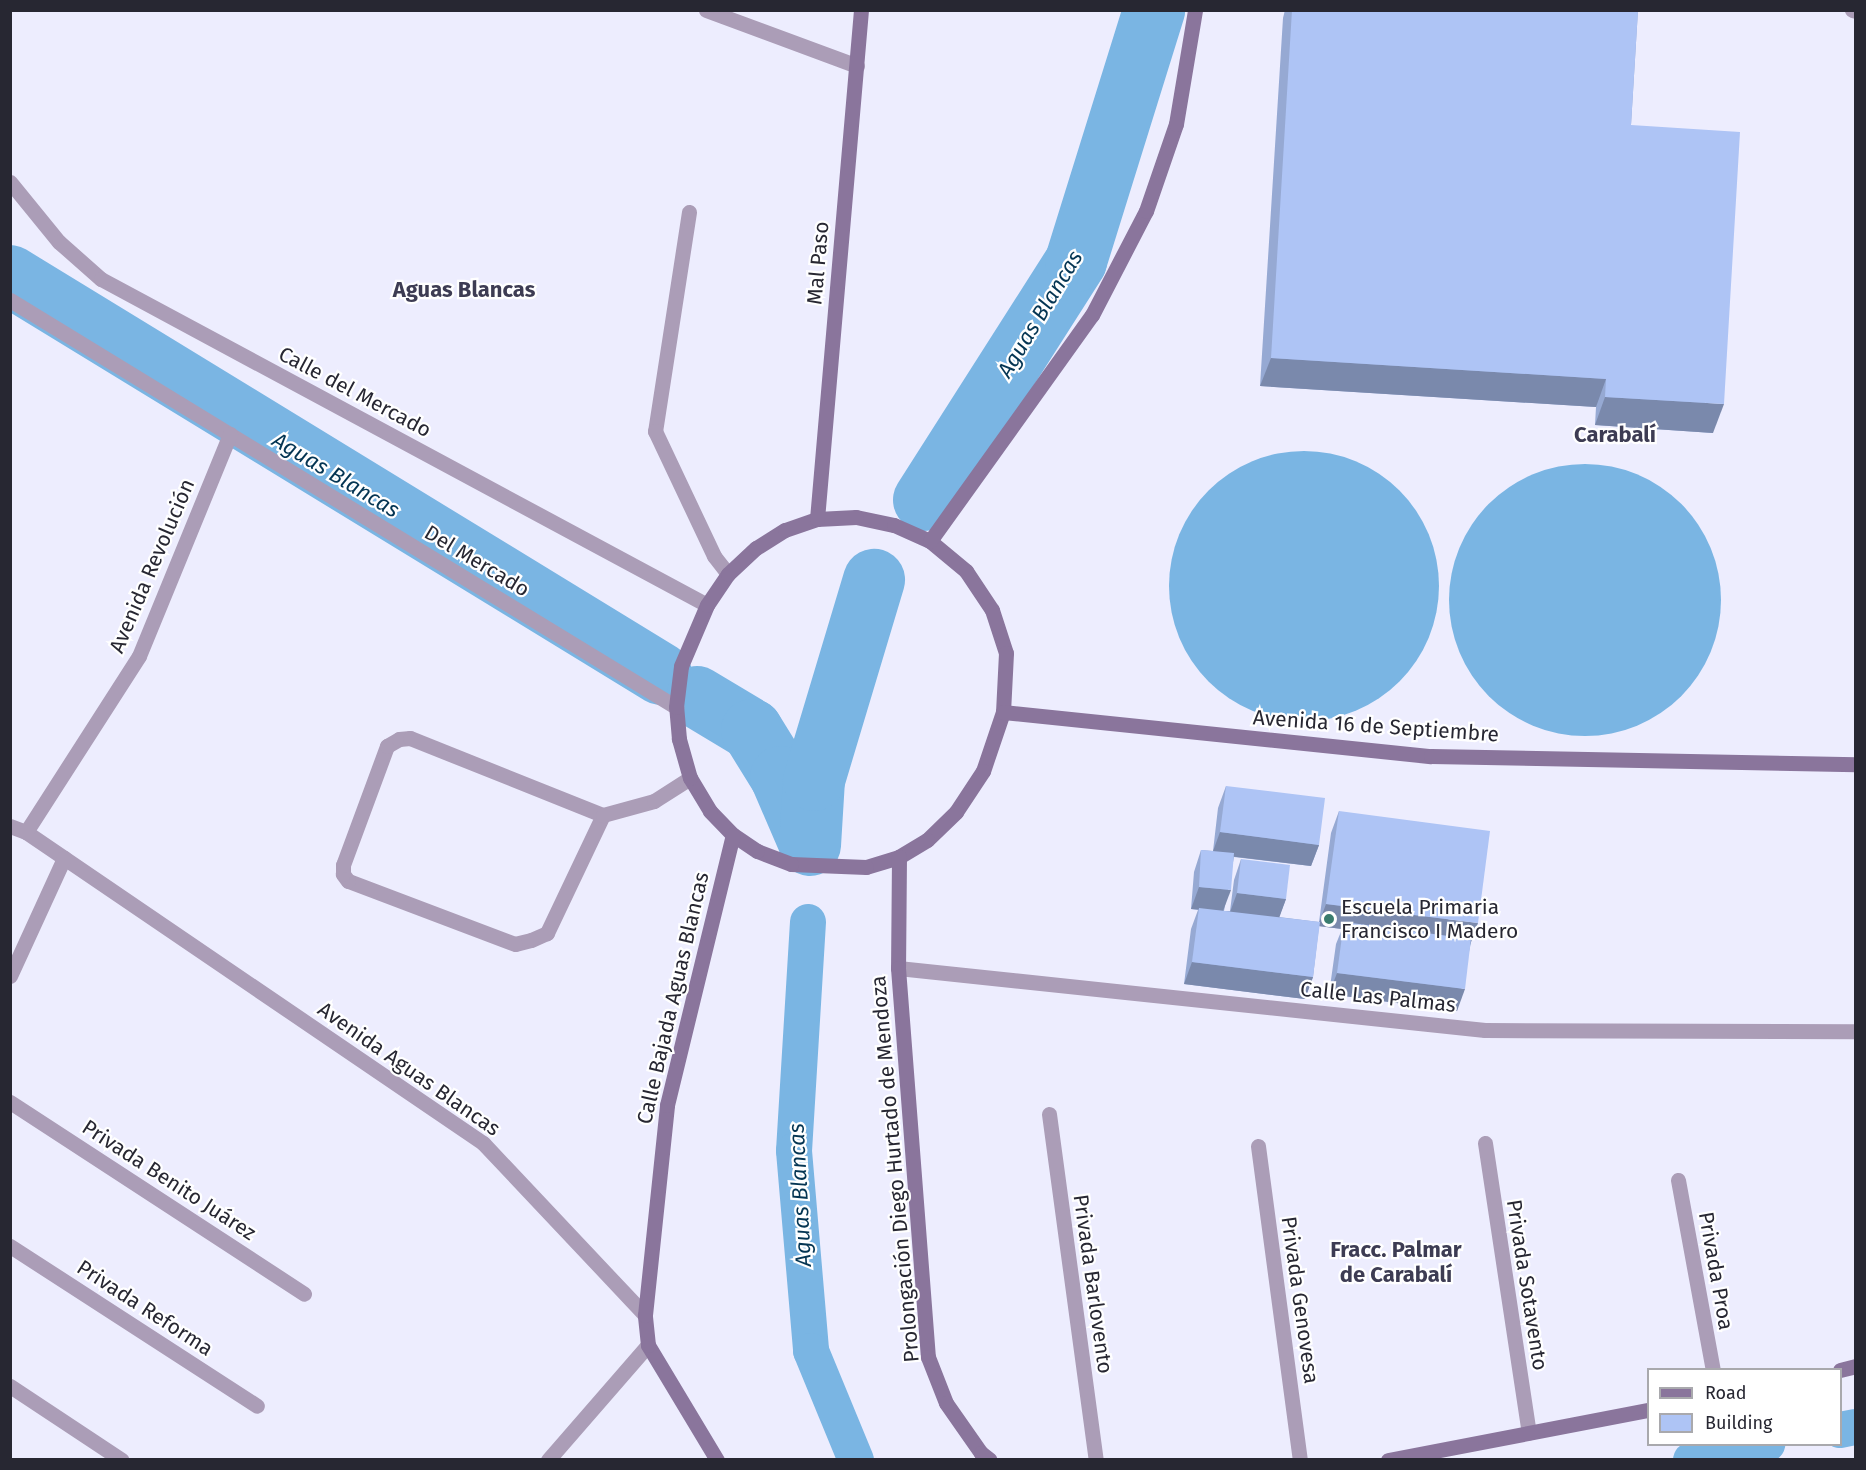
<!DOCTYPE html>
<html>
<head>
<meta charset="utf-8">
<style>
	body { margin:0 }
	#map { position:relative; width:1866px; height:1470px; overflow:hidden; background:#ededfe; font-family:"Fira Sans",sans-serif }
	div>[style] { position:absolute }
	.water>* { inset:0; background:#7ab5e3 }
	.round { border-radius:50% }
	.canal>* { height:36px; margin:-18px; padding:0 18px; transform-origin:18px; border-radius:18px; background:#7ab5e3 }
	.river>* { height:62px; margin:-31px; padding:0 31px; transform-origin:31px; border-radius:31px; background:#7ab5e3 }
	.lane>* { height:15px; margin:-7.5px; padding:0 7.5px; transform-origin:7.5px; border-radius:7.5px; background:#ab9db7 }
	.street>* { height:15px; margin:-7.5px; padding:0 7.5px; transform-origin:7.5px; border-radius:7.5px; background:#ab9db7 }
	.secondary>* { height:15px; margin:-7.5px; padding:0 7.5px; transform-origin:7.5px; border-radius:7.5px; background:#8a759c }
	.wall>* { inset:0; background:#96a9d3 }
	.shaded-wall>* { inset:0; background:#7a89ac }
	.building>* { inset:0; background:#aec4f5 }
	.dots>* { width:16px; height:16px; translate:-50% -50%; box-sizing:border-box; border:3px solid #fff; border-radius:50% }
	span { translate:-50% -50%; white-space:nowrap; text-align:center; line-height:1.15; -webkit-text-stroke:4.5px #fff; paint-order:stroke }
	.street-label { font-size:21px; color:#272732 }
	.poi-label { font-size:21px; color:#272732 }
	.left { translate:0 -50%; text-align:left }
	.neighbourhood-label { font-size:22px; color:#3d3c53; font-weight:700 }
	.water-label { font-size:22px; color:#043553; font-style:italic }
	.frame { position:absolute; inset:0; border:12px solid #272732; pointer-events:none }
	.legend { position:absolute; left:1647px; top:1368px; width:195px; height:78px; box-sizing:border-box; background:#fff; border:2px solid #a9a9ad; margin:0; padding:8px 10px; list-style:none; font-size:18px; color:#272732 }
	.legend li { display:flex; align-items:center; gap:12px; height:30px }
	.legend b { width:30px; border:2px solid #a9a9ad }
</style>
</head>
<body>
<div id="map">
	<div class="water">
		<div class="round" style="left:1169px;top:451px;width:270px;height:270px"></div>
		<div class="round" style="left:1449px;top:464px;width:272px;height:272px"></div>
	</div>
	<div class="canal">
		<div style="left:808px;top:922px;width:229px;rotate:93.5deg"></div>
		<div style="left:794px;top:1151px;width:201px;rotate:85.1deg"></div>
		<div style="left:811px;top:1351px;width:118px;rotate:67.6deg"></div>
		<div style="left:1840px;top:1430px;width:16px;rotate:-11deg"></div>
		<div style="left:1691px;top:1460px;width:78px;rotate:-11.9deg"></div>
	</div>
	<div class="river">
		<div style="left:10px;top:276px;width:763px;rotate:31.44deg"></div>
		<div style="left:924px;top:500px;width:283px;rotate:-57.5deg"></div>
		<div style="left:1076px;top:261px;width:263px;rotate:-72.7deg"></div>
		<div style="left:697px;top:697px;width:64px;rotate:31deg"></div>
		<div style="left:752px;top:730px;width:55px;rotate:58.3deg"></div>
		<div style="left:781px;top:777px;width:71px;rotate:66.7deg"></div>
		<div style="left:810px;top:845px;width:65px;rotate:-86.5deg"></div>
		<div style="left:814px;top:780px;width:209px;rotate:-73.3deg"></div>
	</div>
	<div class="lane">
		<div style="left:689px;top:212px;width:222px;rotate:98.8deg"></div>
		<div style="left:655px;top:431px;width:138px;rotate:64.7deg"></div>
		<div style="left:714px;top:556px;width:23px;rotate:52deg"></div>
		<div style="left:603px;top:815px;width:131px;rotate:115.4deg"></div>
		<div style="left:547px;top:933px;width:17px;rotate:156deg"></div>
		<div style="left:531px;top:940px;width:16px;rotate:166deg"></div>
		<div style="left:515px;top:944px;width:178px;rotate:-159.3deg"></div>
		<div style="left:348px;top:881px;width:9px;rotate:-126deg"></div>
		<div style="left:343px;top:874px;width:9px;rotate:-90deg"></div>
		<div style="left:343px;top:865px;width:127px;rotate:-69.7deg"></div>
		<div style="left:387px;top:746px;width:14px;rotate:-30deg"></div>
		<div style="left:399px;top:739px;width:11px;rotate:-5deg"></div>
		<div style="left:410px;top:738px;width:208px;rotate:21.8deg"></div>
		<div style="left:603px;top:815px;width:53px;rotate:-15.4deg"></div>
		<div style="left:654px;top:801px;width:43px;rotate:-32.6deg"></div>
	</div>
	<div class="street">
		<div style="left:706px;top:10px;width:161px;rotate:20.3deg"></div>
		<div style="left:1852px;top:10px;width:4px;rotate:14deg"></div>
		<div style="left:10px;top:182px;width:77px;rotate:50.8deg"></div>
		<div style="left:59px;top:242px;width:56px;rotate:41.4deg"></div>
		<div style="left:101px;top:279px;width:688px;rotate:28.28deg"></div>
		<div style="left:10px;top:300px;width:781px;rotate:31.43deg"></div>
		<div style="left:10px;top:826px;width:17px;rotate:21deg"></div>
		<div style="left:26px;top:832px;width:553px;rotate:34.24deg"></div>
		<div style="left:483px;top:1143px;width:236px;rotate:46.7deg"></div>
		<div style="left:26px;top:832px;width:209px;rotate:-57.3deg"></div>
		<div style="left:139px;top:656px;width:240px;rotate:-67.7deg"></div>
		<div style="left:898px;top:968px;width:590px;rotate:6.03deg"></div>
		<div style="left:1485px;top:1030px;width:371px;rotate:0.2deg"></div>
		<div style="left:10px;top:976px;width:130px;rotate:-65.4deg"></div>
		<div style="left:10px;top:1102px;width:351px;rotate:33.1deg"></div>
		<div style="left:1049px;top:1114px;width:349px;rotate:82.3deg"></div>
		<div style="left:1485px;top:1143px;width:293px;rotate:81.4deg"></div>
		<div style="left:1258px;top:1146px;width:317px;rotate:82.4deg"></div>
		<div style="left:1678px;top:1180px;width:193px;rotate:79.6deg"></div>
		<div style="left:10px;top:1246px;width:294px;rotate:32.9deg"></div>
		<div style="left:10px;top:1386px;width:134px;rotate:33.5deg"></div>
		<div style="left:548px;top:1460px;width:152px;rotate:-49deg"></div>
	</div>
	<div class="secondary">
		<div style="left:856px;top:517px;width:39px;rotate:12deg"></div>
		<div style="left:894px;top:525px;width:39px;rotate:24deg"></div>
		<div style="left:930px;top:541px;width:47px;rotate:39.8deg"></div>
		<div style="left:966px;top:571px;width:47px;rotate:56.3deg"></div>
		<div style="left:992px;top:610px;width:45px;rotate:72deg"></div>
		<div style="left:1006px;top:653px;width:59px;rotate:92.9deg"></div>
		<div style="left:1003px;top:712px;width:62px;rotate:108.7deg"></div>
		<div style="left:983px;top:771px;width:49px;rotate:123.4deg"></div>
		<div style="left:956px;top:812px;width:40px;rotate:136deg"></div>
		<div style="left:927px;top:840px;width:33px;rotate:149deg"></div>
		<div style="left:899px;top:857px;width:34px;rotate:163deg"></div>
		<div style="left:866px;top:867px;width:75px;rotate:-177.7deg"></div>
		<div style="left:791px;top:864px;width:36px;rotate:-159deg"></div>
		<div style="left:757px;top:851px;width:29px;rotate:-146deg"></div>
		<div style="left:733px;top:835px;width:33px;rotate:-134deg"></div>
		<div style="left:710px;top:811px;width:39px;rotate:-121deg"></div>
		<div style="left:690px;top:778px;width:41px;rotate:-105.8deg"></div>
		<div style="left:679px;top:739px;width:32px;rotate:-95deg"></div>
		<div style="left:676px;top:707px;width:41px;rotate:-83deg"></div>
		<div style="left:681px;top:666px;width:66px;rotate:-66.9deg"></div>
		<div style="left:707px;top:605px;width:37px;rotate:-56deg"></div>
		<div style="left:728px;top:574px;width:38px;rotate:-43deg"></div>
		<div style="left:756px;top:548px;width:34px;rotate:-32deg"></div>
		<div style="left:785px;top:530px;width:34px;rotate:-19deg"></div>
		<div style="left:817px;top:519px;width:39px;rotate:-3deg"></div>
		<div style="left:817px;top:519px;width:511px;rotate:-85.06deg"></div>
		<div style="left:930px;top:541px;width:278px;rotate:-54.4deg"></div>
		<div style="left:1092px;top:315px;width:117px;rotate:-62.6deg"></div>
		<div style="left:1146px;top:211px;width:92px;rotate:-71deg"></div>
		<div style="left:1176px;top:124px;width:116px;rotate:-80.5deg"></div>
		<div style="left:1003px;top:712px;width:430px;rotate:5.9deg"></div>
		<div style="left:1431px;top:756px;width:425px;rotate:1.1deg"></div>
		<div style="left:899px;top:857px;width:111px;rotate:90.5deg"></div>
		<div style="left:898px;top:968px;width:390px;rotate:85.6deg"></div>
		<div style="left:928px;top:1357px;width:49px;rotate:68.6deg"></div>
		<div style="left:946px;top:1403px;width:61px;rotate:55deg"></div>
		<div style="left:981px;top:1453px;width:11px;rotate:38deg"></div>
		<div style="left:1840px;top:1370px;width:16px;rotate:-14deg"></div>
		<div style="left:717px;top:1460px;width:134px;rotate:-121deg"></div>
		<div style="left:648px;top:1345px;width:30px;rotate:-96deg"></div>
		<div style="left:645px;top:1315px;width:211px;rotate:-84deg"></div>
		<div style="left:667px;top:1105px;width:278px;rotate:-76.3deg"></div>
		<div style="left:1388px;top:1460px;width:265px;rotate:-10.9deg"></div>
	</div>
	<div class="wall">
		<div style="clip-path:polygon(1285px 10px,1638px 10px,1631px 125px,1713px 433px,1595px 425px,1596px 407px,1260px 386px,1283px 18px)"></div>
		<div style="clip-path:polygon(1226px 786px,1319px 845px,1311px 866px,1234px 857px,1224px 911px,1230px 911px,1234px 880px,1241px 859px,1286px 899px,1279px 917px,1319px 922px,1331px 833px,1339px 811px,1471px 942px,1457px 1011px,1329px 994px,1336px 944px,1342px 929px,1319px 926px,1313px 977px,1305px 999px,1184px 984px,1191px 929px,1198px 910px,1191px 909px,1194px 872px,1201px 850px,1213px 851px,1218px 808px)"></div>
	</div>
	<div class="shaded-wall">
		<div style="clip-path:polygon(1271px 358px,1606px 379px,1596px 407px,1260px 386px)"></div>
		<div style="clip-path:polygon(1605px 397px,1724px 404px,1713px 433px,1595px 425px)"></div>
		<div style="clip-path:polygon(1220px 832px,1319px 845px,1311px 866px,1212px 854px)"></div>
		<div style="clip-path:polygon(1199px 887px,1231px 890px,1223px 911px,1191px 909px)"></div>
		<div style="clip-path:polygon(1237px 893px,1286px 899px,1278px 921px,1229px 915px)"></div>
		<div style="clip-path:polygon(1326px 904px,1478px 923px,1470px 945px,1344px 922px,1342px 929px,1318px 926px)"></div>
		<div style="clip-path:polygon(1192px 962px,1313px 977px,1305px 999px,1184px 984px)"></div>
		<div style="clip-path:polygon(1337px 973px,1465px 989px,1457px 1011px,1329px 994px)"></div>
	</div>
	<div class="building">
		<div style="clip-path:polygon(1292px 10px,1638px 10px,1631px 125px,1740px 132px,1724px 404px,1605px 397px,1606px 379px,1271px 358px)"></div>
		<div style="clip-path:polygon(1226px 786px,1325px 798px,1319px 845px,1220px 832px)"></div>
		<div style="clip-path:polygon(1339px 811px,1490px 831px,1478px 923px,1326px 904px)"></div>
		<div style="clip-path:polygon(1201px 850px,1234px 853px,1231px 890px,1199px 887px)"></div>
		<div style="clip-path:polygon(1241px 859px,1290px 865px,1286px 899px,1237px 893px)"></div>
		<div style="clip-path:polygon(1199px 908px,1320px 922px,1313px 977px,1192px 962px)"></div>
		<div style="clip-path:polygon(1344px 922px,1471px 939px,1465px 989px,1337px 973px)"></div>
	</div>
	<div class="dots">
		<div style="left:1329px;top:919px;background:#3a7c6e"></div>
	</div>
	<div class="street-label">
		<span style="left:818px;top:263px;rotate:-85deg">Mal Paso</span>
		<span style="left:355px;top:392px;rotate:28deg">Calle del Mercado</span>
		<span style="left:477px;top:561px;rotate:31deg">Del Mercado</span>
		<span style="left:152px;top:566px;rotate:-67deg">Avenida Revolución</span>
		<span style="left:1376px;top:726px;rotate:4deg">Avenida 16 de Septiembre</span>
		<span style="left:1378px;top:997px;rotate:6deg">Calle Las Palmas</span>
		<span style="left:673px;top:998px;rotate:-77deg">Calle Bajada Aguas Blancas</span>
		<span style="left:409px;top:1069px;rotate:35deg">Avenida Aguas Blancas</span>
		<span style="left:895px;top:1169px;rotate:-95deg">Prolongación Diego Hurtado de Mendoza</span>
		<span style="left:169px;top:1180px;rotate:33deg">Privada Benito Juárez</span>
		<span style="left:1716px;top:1271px;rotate:80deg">Privada Proa</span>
		<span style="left:1093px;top:1284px;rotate:82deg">Privada Barlovento</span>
		<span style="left:1527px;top:1285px;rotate:81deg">Privada Sotavento</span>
		<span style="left:1300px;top:1300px;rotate:82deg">Privada Genovesa</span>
		<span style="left:145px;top:1308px;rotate:33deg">Privada Reforma</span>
	</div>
	<div class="poi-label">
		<span class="left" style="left:1341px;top:919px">Escuela Primaria<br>Francisco I Madero</span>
	</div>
	<div class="neighbourhood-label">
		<span style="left:464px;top:290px">Aguas Blancas</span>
		<span style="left:1615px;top:435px">Carabalí</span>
		<span style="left:1396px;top:1262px">Fracc. Palmar<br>de Carabalí</span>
	</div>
	<div class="water-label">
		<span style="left:1040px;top:314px;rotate:-59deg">Aguas Blancas</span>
		<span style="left:336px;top:475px;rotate:31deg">Aguas Blancas</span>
		<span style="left:800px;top:1195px;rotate:-93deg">Aguas Blancas</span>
	</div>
	<div class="frame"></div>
	<ul class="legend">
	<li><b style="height:8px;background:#8a759c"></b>Road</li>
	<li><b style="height:16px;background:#aec4f5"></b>Building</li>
	</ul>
</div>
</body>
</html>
